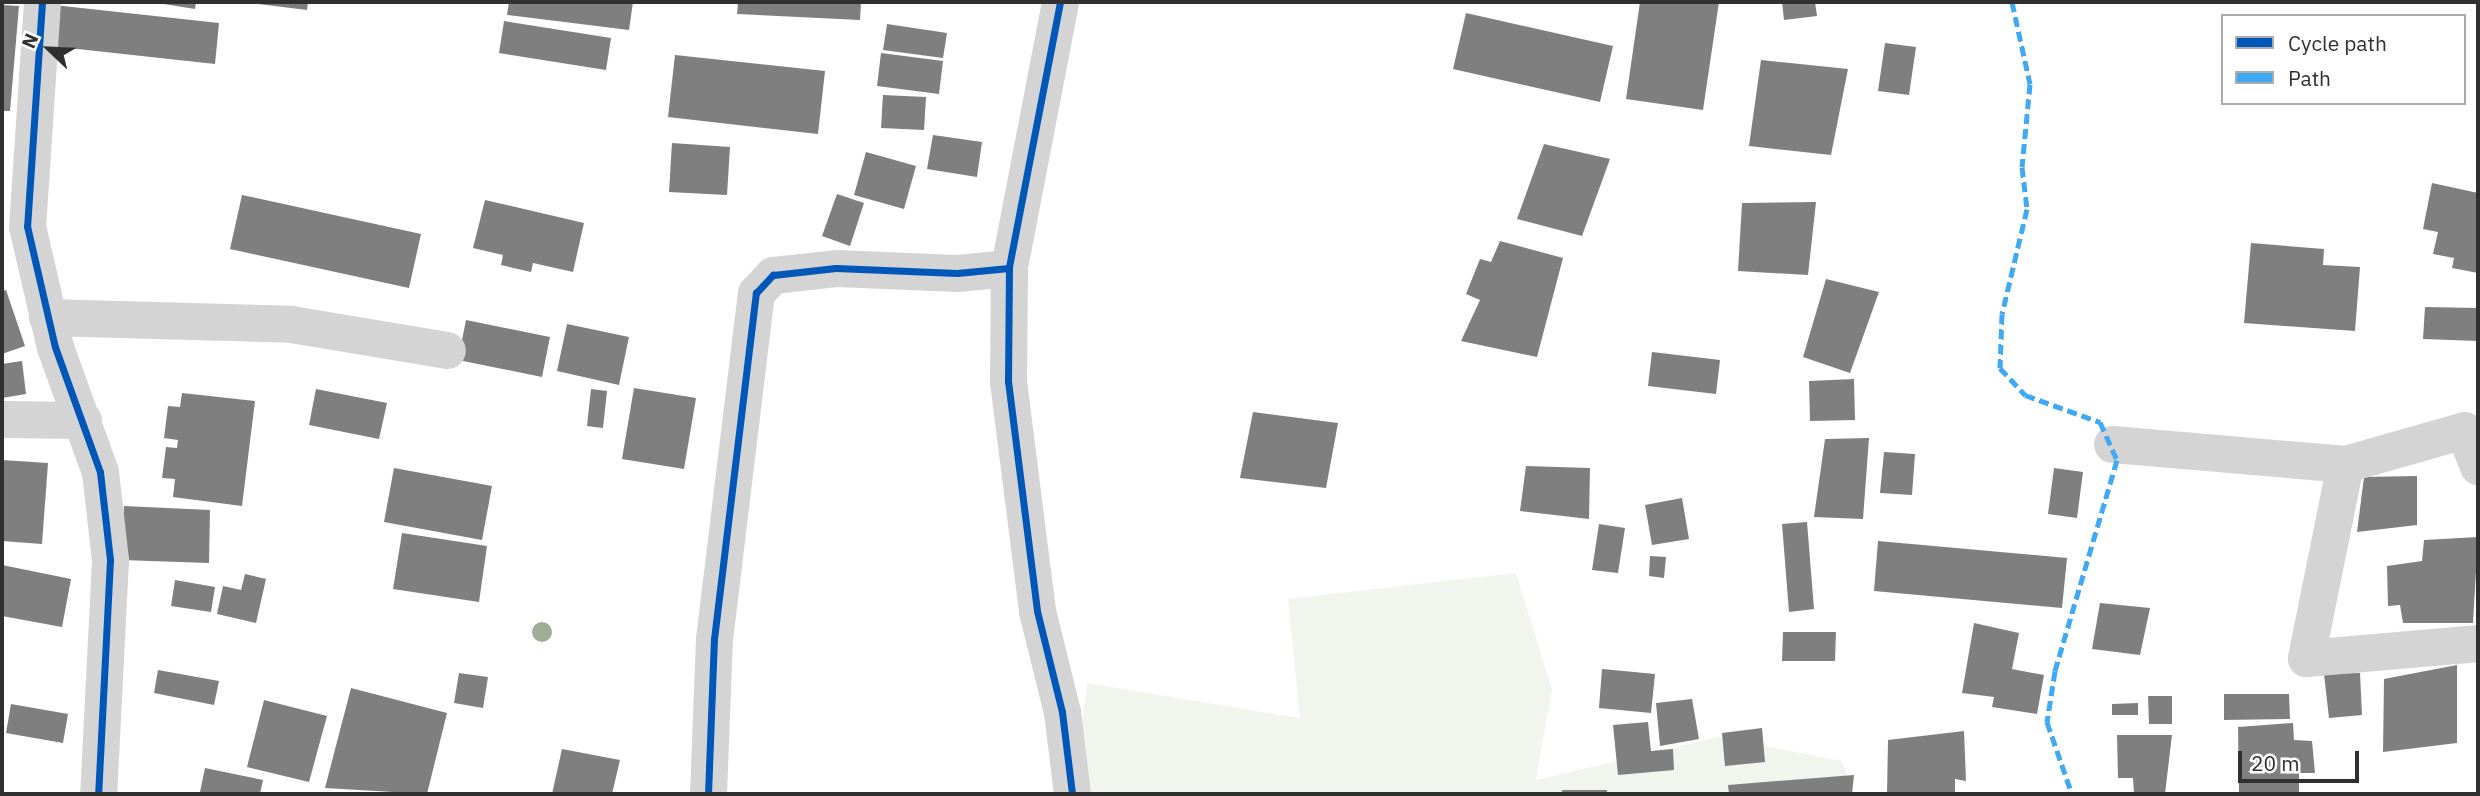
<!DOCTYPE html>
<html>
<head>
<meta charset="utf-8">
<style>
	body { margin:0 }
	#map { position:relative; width:2480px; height:796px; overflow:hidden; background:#fff; font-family:"IBM Plex Sans",sans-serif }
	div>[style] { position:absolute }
	.green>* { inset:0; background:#f1f5ed }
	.building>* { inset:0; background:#7f7f7f }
	.street>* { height:37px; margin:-18.5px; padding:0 18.5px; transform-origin:18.5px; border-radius:18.5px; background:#d4d4d4 }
	.quiet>* { height:5px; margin-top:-2.5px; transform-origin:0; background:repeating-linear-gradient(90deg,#3fa9f5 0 10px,transparent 0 15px) }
	.cycleway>* { height:7px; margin:-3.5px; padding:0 3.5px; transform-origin:3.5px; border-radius:3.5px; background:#0057b8 }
	.trees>* { width:20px; height:20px; margin:-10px; border-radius:50%; background:#9fac96 }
	span { translate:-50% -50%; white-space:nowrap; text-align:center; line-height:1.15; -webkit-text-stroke:7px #fff; paint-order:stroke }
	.frame { position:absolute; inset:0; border:4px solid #303030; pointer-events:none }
	.legend { position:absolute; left:2221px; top:14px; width:245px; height:91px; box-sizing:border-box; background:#fff; border:2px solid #acacac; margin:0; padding:9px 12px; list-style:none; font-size:21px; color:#303030 }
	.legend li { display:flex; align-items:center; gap:14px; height:35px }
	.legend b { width:35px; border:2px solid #acacac }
	.north { position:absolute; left:14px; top:14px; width:70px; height:70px; -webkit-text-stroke:5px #fff; paint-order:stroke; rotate:293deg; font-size:19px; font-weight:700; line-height:28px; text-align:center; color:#303030 }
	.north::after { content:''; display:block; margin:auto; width:24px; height:32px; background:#303030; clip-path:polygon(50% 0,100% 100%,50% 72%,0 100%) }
	.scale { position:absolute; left:2238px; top:751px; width:121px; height:32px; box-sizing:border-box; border:4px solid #303030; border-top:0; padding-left:9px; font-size:21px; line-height:24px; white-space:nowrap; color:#303030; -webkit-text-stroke:5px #fff; paint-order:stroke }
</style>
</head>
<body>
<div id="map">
	<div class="green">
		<div style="clip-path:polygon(1516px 573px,1552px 689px,1536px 780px,1718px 737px,1842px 761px,1854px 794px,1074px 794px,1087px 683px,1300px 718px,1288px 599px)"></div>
	</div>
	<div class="building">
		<div style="clip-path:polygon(151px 2px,196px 2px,195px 9px)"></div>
		<div style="clip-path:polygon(243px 2px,308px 2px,307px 10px)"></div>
		<div style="clip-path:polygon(509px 2px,633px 2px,629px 30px,507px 15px)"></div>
		<div style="clip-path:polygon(738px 2px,861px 2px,860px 20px,737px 14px)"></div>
		<div style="clip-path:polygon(1640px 2px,1719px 2px,1703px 110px,1626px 99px)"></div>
		<div style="clip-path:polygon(1782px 2px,1815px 2px,1817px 16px,1784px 20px)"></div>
		<div style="clip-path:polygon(2px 5px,19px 6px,10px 111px,2px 111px)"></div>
		<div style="clip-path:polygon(54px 5px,219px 23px,215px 64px,50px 46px)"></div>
		<div style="clip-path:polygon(1466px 13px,1613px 46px,1600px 102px,1453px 69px)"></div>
		<div style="clip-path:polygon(504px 21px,611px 38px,606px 70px,499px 53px)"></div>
		<div style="clip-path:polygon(887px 24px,947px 33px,943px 58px,883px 50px)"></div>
		<div style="clip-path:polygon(1885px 43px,1916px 47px,1909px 95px,1878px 91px)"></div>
		<div style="clip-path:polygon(881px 53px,943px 61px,939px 94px,877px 86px)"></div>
		<div style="clip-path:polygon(675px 55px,825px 71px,818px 134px,668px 117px)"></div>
		<div style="clip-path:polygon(1761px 60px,1848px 69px,1831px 155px,1749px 146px)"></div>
		<div style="clip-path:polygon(883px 95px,926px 97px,924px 130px,881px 128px)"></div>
		<div style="clip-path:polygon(933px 135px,982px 142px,977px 177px,927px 169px)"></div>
		<div style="clip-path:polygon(672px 143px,730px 147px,727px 195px,669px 192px)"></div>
		<div style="clip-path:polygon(1544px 144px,1610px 159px,1582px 236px,1517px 219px)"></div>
		<div style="clip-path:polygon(866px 152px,916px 166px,904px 209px,854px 195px)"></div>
		<div style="clip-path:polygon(2432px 183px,2478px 193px,2478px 273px,2452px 268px,2454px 258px,2433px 254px,2438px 232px,2423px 229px)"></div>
		<div style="clip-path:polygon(837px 194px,864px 203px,850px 246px,822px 236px)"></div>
		<div style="clip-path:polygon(242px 195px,421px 234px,409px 288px,230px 249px)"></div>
		<div style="clip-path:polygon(485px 200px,584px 223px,573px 272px,533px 263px,531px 272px,501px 265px,503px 255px,473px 248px)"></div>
		<div style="clip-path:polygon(1816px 202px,1808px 275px,1738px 271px,1742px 203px)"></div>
		<div style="clip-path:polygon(1500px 241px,1563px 258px,1537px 357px,1461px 341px,1480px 300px,1466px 294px,1480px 259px,1491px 262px)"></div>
		<div style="clip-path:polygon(2251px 243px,2324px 249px,2323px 265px,2360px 267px,2355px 331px,2244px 323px)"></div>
		<div style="clip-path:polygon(1826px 279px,1879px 292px,1850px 373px,1803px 357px)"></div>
		<div style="clip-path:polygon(6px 290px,25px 346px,2px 354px,2px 291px)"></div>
		<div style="clip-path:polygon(2425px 307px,2478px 308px,2478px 341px,2423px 339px)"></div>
		<div style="clip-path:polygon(466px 320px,550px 337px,542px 377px,458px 360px)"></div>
		<div style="clip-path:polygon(567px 324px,629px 337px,619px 385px,557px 371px)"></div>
		<div style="clip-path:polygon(1652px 352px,1720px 360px,1716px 394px,1648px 386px)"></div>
		<div style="clip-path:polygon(22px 361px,26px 394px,2px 398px,2px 364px)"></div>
		<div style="clip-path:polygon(1854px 379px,1855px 420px,1810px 421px,1809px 381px)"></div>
		<div style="clip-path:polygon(634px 388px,696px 398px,684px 469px,622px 459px)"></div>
		<div style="clip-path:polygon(316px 389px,387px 403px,379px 439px,309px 425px)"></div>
		<div style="clip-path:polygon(591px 389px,607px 391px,603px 428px,587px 426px)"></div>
		<div style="clip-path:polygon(182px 393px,255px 401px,242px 506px,173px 497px,175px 479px,162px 478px,166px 447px,177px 448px,178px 440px,164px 438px,168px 406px,180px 407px)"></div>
		<div style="clip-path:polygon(1253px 412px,1338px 423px,1326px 488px,1240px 478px)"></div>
		<div style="clip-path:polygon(1869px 438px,1863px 519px,1814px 517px,1825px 439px)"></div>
		<div style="clip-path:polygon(1884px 452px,1915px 454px,1912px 495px,1880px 493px)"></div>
		<div style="clip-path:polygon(2px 460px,48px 463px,42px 544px,2px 541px)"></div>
		<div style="clip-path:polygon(1526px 466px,1590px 468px,1589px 519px,1520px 511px)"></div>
		<div style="clip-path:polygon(394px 468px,492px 486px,482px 540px,384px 522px)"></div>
		<div style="clip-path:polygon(2054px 468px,2083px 472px,2077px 518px,2048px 514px)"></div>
		<div style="clip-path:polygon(2417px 476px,2417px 525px,2357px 532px,2364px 477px)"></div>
		<div style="clip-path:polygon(1682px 498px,1689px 539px,1652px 545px,1645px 505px)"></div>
		<div style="clip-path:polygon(124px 506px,210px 510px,209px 563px,121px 560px)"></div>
		<div style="clip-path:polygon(1807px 522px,1814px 609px,1789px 612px,1782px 524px)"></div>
		<div style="clip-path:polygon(1599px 524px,1625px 528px,1618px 573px,1592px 570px)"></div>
		<div style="clip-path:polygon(402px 533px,487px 546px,479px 602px,393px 589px)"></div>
		<div style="clip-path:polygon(2478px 537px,2473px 623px,2403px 623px,2400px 605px,2388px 606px,2387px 566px,2422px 561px,2424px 540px)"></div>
		<div style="clip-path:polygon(1878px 541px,2067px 558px,2062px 608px,1874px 591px)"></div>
		<div style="clip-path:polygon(1650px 556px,1666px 557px,1664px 578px,1649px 576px)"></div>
		<div style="clip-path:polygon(2px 565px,71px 579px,62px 627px,2px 616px)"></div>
		<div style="clip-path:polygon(245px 574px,266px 579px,256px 623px,217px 614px,223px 586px,241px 590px)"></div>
		<div style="clip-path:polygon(175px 580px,215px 587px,211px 612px,171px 606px)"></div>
		<div style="clip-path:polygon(2100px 603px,2150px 608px,2140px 655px,2092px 649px)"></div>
		<div style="clip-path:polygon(1974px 623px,2019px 633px,2012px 669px,2044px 675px,2037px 714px,1992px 707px,1994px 697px,1962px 693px)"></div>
		<div style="clip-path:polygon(1783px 632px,1836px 632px,1835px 661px,1782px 661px)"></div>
		<div style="clip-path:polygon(2457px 665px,2457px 743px,2383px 752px,2384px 679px)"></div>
		<div style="clip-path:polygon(1602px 669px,1655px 674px,1651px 713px,1599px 708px)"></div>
		<div style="clip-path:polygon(158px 670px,219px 681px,214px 705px,154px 693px)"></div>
		<div style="clip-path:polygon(459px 673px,488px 677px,483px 708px,454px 703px)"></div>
		<div style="clip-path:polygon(2360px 673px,2362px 715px,2329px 718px,2324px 674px)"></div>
		<div style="clip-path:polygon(351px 688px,447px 713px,427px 794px,325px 788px)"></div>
		<div style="clip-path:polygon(2224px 694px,2289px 694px,2290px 719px,2224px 720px)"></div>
		<div style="clip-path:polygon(2148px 696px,2172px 696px,2172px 724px,2149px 724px)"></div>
		<div style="clip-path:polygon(1692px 699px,1699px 739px,1660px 746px,1656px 703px)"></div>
		<div style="clip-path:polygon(264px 700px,327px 716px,309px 782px,247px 767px)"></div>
		<div style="clip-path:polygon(2138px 703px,2138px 715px,2112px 715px,2112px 704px)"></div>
		<div style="clip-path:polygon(11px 704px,68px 714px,63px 743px,6px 733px)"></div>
		<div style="clip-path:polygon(1648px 722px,1651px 751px,1673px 749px,1674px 770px,1618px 775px,1613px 725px)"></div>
		<div style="clip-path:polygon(2293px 723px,2294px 740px,2312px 741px,2315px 773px,2299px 773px,2299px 794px,2239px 794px,2238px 727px)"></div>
		<div style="clip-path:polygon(1762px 728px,1765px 762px,1725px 766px,1722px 733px)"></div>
		<div style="clip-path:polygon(1964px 731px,1966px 781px,1955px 779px,1955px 794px,1887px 794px,1888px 740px)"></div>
		<div style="clip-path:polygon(2117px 735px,2172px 735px,2165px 794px,2134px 794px,2133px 778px,2118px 778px)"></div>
		<div style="clip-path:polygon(562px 749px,620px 760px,612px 794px,552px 794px)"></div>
		<div style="clip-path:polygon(205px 768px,263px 780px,260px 794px,200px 792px)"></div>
		<div style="clip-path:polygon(1854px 775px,1852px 794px,1729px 794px,1728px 785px)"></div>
		<div style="clip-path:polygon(1562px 790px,1607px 790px,1607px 794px,1562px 794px)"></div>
	</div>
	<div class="street">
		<div style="left:42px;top:2px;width:225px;rotate:93.8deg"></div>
		<div style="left:27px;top:226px;width:124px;rotate:77deg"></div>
		<div style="left:55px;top:347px;width:133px;rotate:70.2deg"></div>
		<div style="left:100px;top:472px;width:89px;rotate:83.5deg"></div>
		<div style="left:110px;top:560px;width:234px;rotate:92.9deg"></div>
		<div style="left:1060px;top:2px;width:271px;rotate:100.9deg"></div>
		<div style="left:1009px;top:268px;width:113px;rotate:90.5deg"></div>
		<div style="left:1008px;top:381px;width:232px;rotate:82.8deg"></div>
		<div style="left:1037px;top:611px;width:104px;rotate:76.1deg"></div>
		<div style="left:1062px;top:712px;width:83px;rotate:83deg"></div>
		<div style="left:47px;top:317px;width:244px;rotate:1.6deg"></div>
		<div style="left:291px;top:324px;width:158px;rotate:9.5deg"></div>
		<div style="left:2px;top:419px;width:81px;rotate:0.7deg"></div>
		<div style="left:2112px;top:444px;width:234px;rotate:4.9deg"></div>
		<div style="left:2345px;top:464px;width:124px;rotate:-15.9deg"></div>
		<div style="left:2464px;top:430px;width:39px;rotate:69deg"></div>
		<div style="left:2345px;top:464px;width:198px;rotate:101.4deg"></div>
		<div style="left:2306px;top:658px;width:173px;rotate:-5deg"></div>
		<div style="left:708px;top:794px;width:155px;rotate:-87.8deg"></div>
		<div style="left:714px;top:639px;width:349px;rotate:-83.1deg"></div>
		<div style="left:756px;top:293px;width:25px;rotate:-47deg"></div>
		<div style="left:773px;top:275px;width:63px;rotate:-6.3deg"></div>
		<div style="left:836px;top:268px;width:121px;rotate:2.4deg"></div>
		<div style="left:957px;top:273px;width:52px;rotate:-5.5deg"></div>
	</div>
	<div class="quiet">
		<div style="left:2012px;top:2px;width:84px;rotate:77.6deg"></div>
		<div style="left:2030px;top:84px;width:83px;rotate:95.5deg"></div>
		<div style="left:2022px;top:167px;width:42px;rotate:83.2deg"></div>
		<div style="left:2027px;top:209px;width:108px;rotate:103.4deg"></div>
		<div style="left:2002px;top:314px;width:54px;rotate:92.1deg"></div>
		<div style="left:2000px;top:368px;width:37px;rotate:47deg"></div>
		<div style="left:2025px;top:395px;width:80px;rotate:19.8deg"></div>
		<div style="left:2100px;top:422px;width:42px;rotate:65.9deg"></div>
		<div style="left:2117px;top:460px;width:220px;rotate:106.4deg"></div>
		<div style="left:2055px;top:671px;width:52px;rotate:98.9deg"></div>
		<div style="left:2047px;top:722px;width:76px;rotate:70.9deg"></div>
	</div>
	<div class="cycleway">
		<div style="left:42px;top:2px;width:225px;rotate:93.8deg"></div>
		<div style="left:27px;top:226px;width:124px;rotate:77deg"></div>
		<div style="left:55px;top:347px;width:133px;rotate:70.2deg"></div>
		<div style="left:100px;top:472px;width:89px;rotate:83.5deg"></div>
		<div style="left:110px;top:560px;width:234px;rotate:92.9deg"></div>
		<div style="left:1060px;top:2px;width:271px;rotate:100.9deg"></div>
		<div style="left:1009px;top:268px;width:113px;rotate:90.5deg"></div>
		<div style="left:1008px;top:381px;width:232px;rotate:82.8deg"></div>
		<div style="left:1037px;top:611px;width:104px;rotate:76.1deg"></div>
		<div style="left:1062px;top:712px;width:83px;rotate:83deg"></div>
		<div style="left:708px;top:794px;width:155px;rotate:-87.8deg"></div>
		<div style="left:714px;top:639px;width:349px;rotate:-83.1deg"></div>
		<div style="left:756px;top:293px;width:25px;rotate:-47deg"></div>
		<div style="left:773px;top:275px;width:63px;rotate:-6.3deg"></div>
		<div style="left:836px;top:268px;width:121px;rotate:2.4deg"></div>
		<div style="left:957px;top:273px;width:52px;rotate:-5.5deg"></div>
	</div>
	<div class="trees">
		<div style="left:542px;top:632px"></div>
	</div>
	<div class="frame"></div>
	<ul class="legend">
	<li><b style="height:9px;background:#0057b8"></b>Cycle path</li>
	<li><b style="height:9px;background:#3fa9f5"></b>Path</li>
	</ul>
	<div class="north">N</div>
	<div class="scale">20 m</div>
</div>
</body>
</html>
